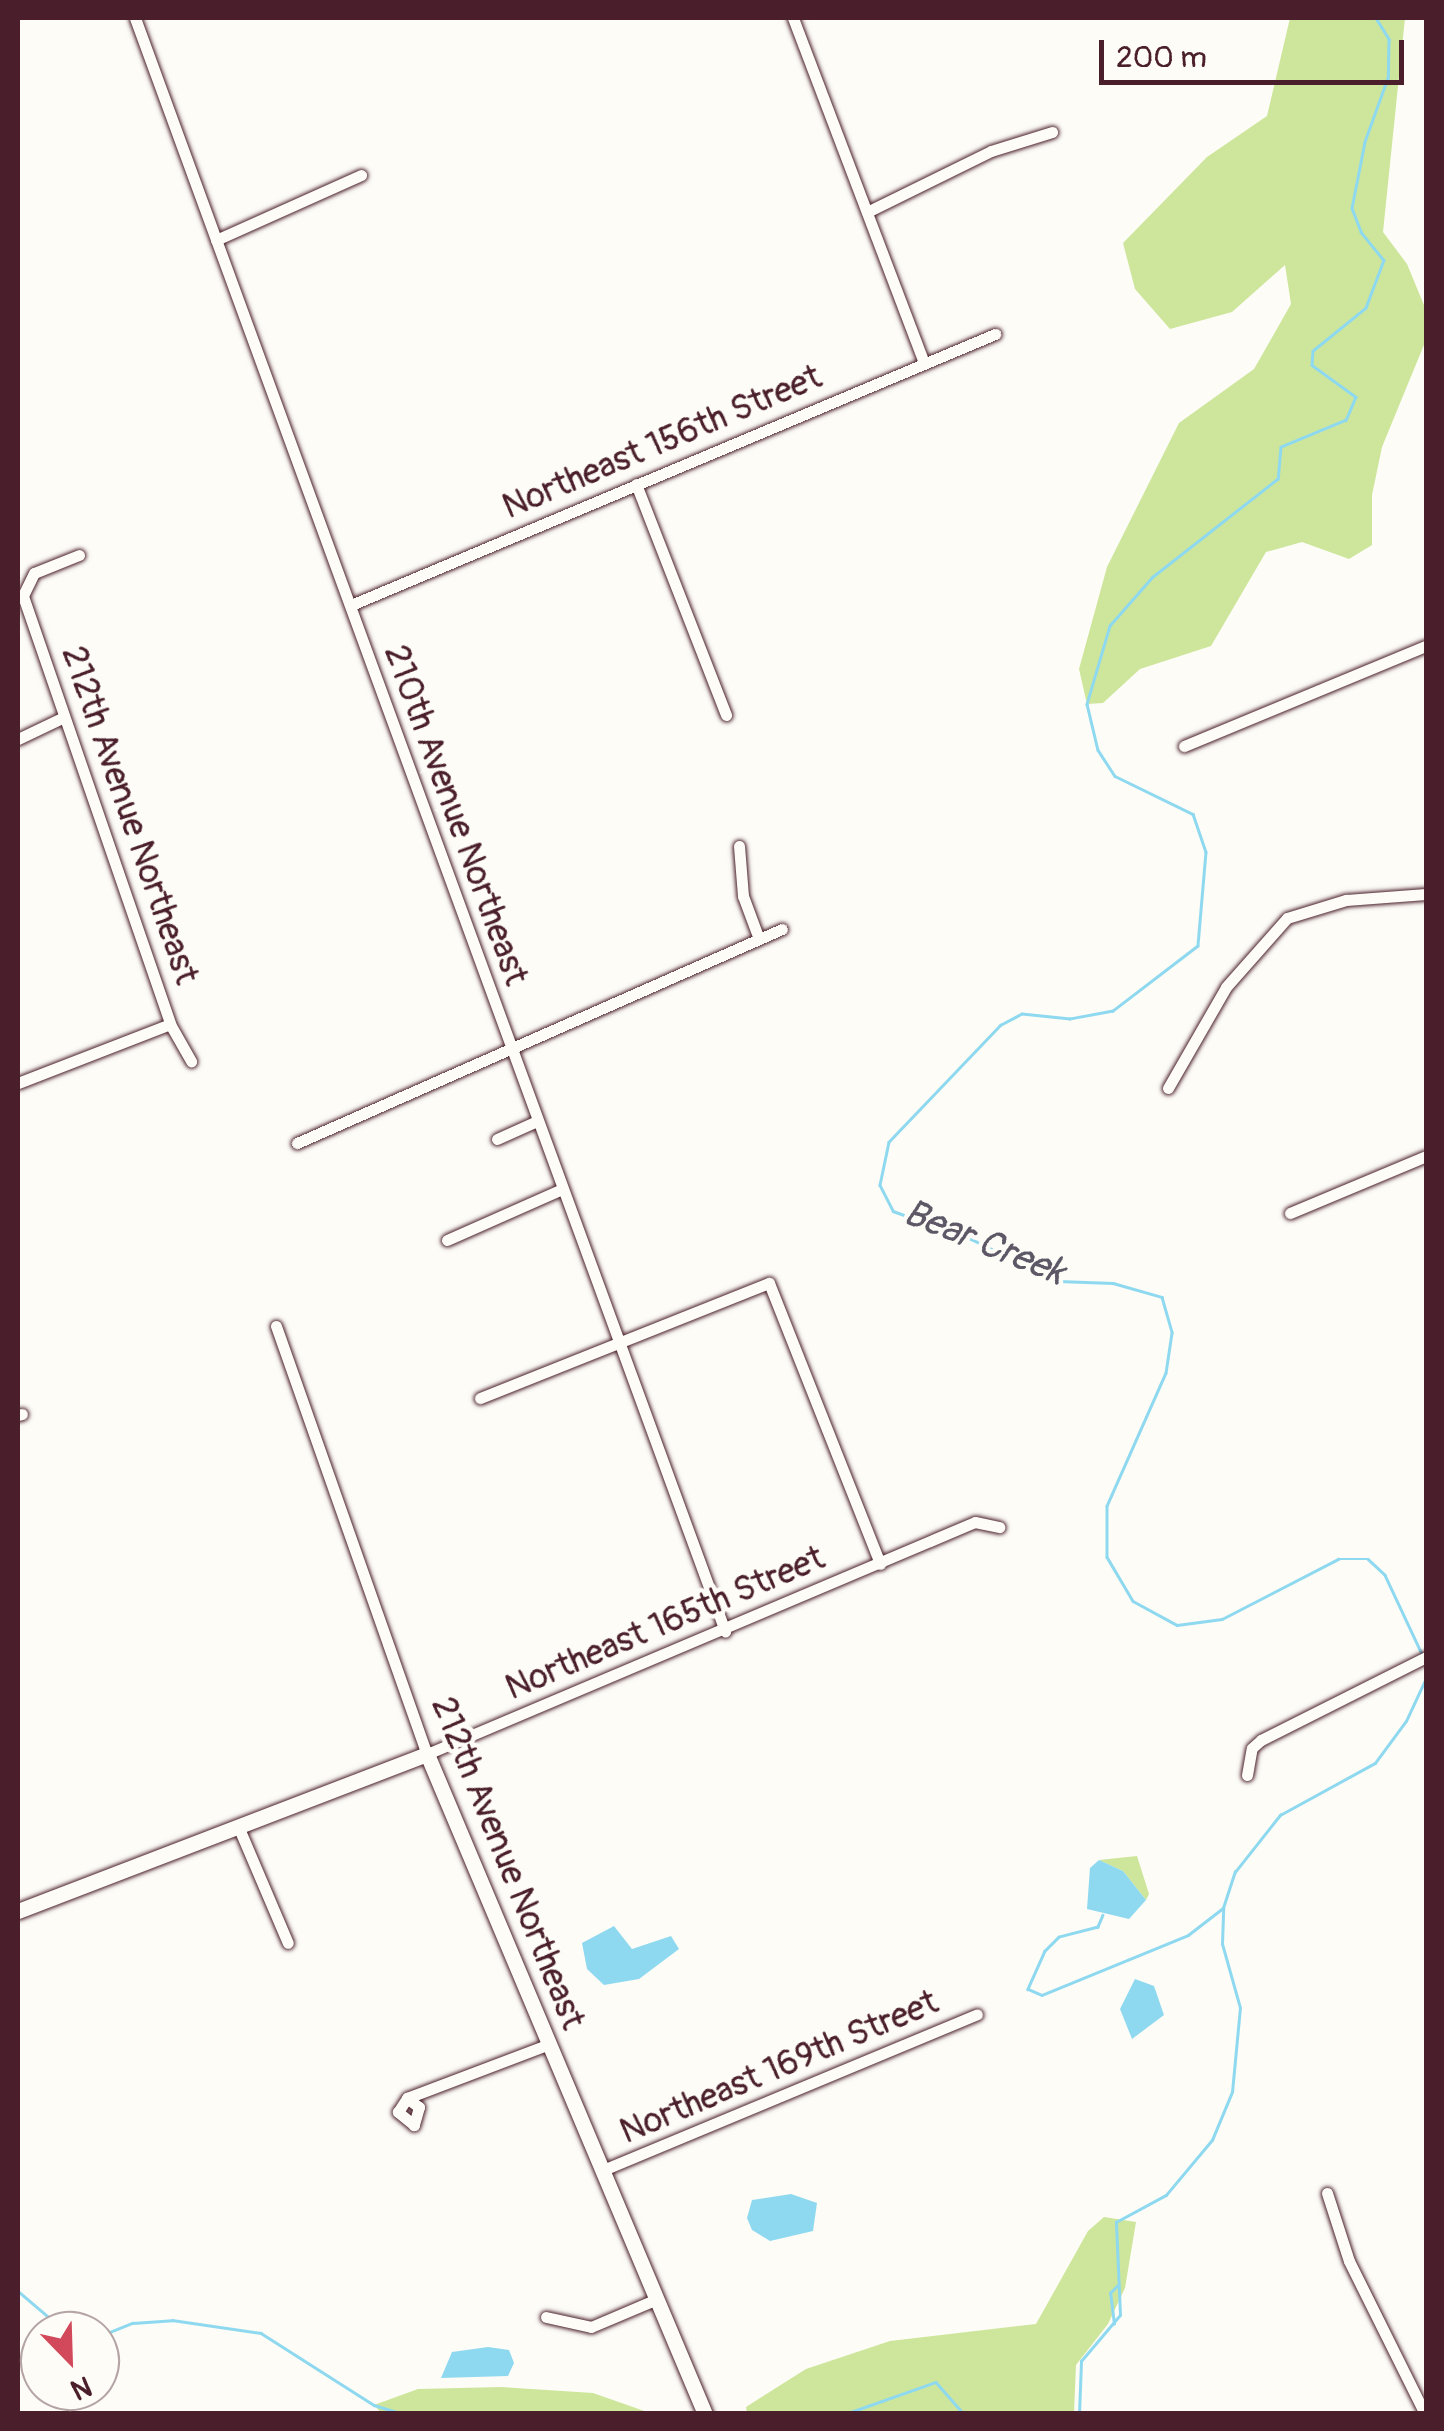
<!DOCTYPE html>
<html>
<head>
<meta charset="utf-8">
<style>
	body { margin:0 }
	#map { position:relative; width:1444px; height:2431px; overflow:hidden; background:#fdfcf7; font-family:Pangolin,sans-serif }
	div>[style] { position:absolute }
	.green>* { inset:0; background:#cee69b }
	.water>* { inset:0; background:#8ed9ef }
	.stream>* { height:2.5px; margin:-1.25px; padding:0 1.25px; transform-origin:1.25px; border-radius:1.25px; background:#8ed9ef }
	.roads { filter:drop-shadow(0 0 2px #4a1f2b) drop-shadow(0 0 2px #4a1f2b) }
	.street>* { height:11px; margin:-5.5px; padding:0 5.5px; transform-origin:5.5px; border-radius:5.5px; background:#fdfcf7 }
	.secondary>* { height:15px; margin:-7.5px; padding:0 7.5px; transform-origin:7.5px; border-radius:7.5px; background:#fdfcf7 }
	span { translate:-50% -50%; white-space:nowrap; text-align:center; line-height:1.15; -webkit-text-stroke:9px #fdfcf7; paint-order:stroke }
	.street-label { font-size:35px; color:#4a1f2b }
	.water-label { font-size:38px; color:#5e5766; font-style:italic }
	.frame { position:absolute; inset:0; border:20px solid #4a1f2b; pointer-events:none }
	.north { position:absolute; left:20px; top:2311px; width:100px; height:100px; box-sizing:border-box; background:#fdfcf7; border:2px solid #b5a4a5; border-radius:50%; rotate:157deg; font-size:28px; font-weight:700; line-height:40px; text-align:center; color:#4a1f2b }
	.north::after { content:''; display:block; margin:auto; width:35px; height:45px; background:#d1495b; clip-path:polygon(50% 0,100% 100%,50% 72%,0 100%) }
	.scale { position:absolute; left:1099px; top:40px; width:305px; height:45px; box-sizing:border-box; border:5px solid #4a1f2b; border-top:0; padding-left:12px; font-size:30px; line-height:35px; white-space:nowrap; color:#4a1f2b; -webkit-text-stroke:8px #fdfcf7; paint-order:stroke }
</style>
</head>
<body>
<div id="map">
	<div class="green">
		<div style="clip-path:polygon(1290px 18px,1405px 18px,1383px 232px,1407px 264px,1426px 310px,1426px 340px,1382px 447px,1372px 495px,1372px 545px,1349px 559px,1302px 542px,1266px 552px,1211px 646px,1140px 669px,1103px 703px,1087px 704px,1079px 669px,1107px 567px,1179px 423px,1254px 369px,1291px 304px,1285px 265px,1232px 312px,1170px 329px,1135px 289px,1123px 243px,1207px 157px,1267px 116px)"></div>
		<div style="clip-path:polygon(1137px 1856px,1149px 1894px,1146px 1900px,1123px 1871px,1099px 1860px)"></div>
		<div style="clip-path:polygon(1104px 2217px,1136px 2222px,1125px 2288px,1108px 2324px,1076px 2365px,1074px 2413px,747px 2413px,746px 2407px,806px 2369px,890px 2341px,1036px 2324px,1088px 2231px)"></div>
		<div style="clip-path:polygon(502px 2387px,593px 2393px,650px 2413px,382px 2414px,374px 2405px,418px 2389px)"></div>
	</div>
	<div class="water">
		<div style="clip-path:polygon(1099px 1860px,1123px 1871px,1146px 1900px,1129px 1919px,1087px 1909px,1090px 1868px)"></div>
		<div style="clip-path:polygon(614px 1926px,632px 1949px,671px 1936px,679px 1949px,639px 1979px,604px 1985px,587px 1969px,582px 1943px)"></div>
		<div style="clip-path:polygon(1135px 1979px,1154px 1986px,1164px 2015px,1132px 2039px,1120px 2009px)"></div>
		<div style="clip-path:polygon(791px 2194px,817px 2203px,813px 2231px,770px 2241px,752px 2230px,747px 2218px,752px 2200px)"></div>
		<div style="clip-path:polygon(488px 2347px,509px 2350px,514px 2363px,508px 2376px,441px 2378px,452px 2352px)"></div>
	</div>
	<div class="stream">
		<div style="left:1376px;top:18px;width:25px;rotate:58deg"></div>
		<div style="left:1389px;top:39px;width:39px;rotate:91deg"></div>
		<div style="left:1388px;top:78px;width:68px;rotate:109.8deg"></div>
		<div style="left:1365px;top:142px;width:67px;rotate:101.1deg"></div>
		<div style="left:1352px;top:208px;width:26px;rotate:69deg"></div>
		<div style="left:1361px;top:232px;width:36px;rotate:51deg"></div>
		<div style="left:1384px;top:260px;width:51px;rotate:110.6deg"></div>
		<div style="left:1366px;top:308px;width:68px;rotate:140.9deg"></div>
		<div style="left:1313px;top:351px;width:14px;rotate:94deg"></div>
		<div style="left:1312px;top:365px;width:54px;rotate:36deg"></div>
		<div style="left:1356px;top:397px;width:25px;rotate:113deg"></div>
		<div style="left:1346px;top:420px;width:70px;rotate:157.4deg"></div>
		<div style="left:1281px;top:447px;width:32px;rotate:95deg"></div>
		<div style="left:1278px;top:479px;width:159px;rotate:141.9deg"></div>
		<div style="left:1153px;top:577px;width:65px;rotate:131.3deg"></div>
		<div style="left:1110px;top:626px;width:81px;rotate:106.4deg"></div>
		<div style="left:1087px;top:704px;width:47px;rotate:76.6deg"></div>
		<div style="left:1098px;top:750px;width:31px;rotate:57deg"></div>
		<div style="left:1115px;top:776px;width:87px;rotate:26deg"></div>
		<div style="left:1193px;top:814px;width:40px;rotate:71.1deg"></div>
		<div style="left:1206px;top:852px;width:94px;rotate:94.9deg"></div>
		<div style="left:1198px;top:946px;width:107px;rotate:142.6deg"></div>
		<div style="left:1113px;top:1011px;width:44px;rotate:169.5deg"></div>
		<div style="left:1070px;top:1019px;width:48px;rotate:-174.1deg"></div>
		<div style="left:1022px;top:1014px;width:24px;rotate:152deg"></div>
		<div style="left:1001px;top:1025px;width:162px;rotate:133.7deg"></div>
		<div style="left:889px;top:1142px;width:44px;rotate:101.8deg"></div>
		<div style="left:880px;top:1185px;width:29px;rotate:63deg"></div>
		<div style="left:893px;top:1211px;width:83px;rotate:19.7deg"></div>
		<div style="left:971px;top:1239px;width:97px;rotate:25.8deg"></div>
		<div style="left:1058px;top:1281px;width:55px;rotate:2.1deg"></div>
		<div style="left:1113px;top:1283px;width:51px;rotate:15.9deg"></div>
		<div style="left:1162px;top:1297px;width:37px;rotate:74deg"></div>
		<div style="left:1172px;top:1333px;width:40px;rotate:98.5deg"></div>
		<div style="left:1166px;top:1373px;width:145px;rotate:113.9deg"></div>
		<div style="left:1107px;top:1506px;width:51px;rotate:90deg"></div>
		<div style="left:1107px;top:1557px;width:51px;rotate:59.4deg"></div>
		<div style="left:1133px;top:1601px;width:50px;rotate:28.6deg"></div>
		<div style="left:1177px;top:1625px;width:45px;rotate:-7.6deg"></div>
		<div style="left:1222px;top:1619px;width:131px;rotate:-27.3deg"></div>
		<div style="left:1338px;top:1559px;width:30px"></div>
		<div style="left:1368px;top:1559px;width:23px;rotate:43deg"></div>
		<div style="left:1385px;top:1575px;width:89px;rotate:64.9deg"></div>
		<div style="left:1103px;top:1915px;width:13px;rotate:113deg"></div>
		<div style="left:1098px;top:1927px;width:40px;rotate:165.6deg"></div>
		<div style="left:1059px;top:1937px;width:20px;rotate:135deg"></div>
		<div style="left:1045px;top:1951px;width:42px;rotate:114.1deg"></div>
		<div style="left:1028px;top:1989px;width:15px;rotate:23deg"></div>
		<div style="left:1042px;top:1995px;width:158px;rotate:-22.3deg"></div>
		<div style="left:1188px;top:1935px;width:44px;rotate:-37.6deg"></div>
		<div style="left:18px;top:2291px;width:62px;rotate:40.4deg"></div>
		<div style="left:1114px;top:2324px;width:31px;rotate:-97deg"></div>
		<div style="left:1110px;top:2293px;width:11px;rotate:-45deg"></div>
		<div style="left:100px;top:2336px;width:35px;rotate:-22deg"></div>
		<div style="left:133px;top:2323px;width:39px;rotate:-4deg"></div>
		<div style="left:172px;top:2320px;width:90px;rotate:8.3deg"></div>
		<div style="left:261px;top:2333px;width:134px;rotate:32.5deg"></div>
		<div style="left:374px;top:2405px;width:30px;rotate:17deg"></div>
		<div style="left:845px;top:2414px;width:96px;rotate:-19.4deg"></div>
		<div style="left:936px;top:2382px;width:43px;rotate:48.8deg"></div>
		<div style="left:1079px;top:2414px;width:53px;rotate:-87.8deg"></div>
		<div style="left:1081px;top:2361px;width:60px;rotate:-49.7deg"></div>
		<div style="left:1120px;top:2315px;width:93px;rotate:-92.5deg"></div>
		<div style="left:1116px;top:2222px;width:57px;rotate:-28.4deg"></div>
		<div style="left:1166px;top:2195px;width:72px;rotate:-50.1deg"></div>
		<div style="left:1212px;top:2140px;width:52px;rotate:-67.4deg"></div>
		<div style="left:1232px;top:2092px;width:84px;rotate:-84.6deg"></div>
		<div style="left:1240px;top:2008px;width:66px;rotate:-105.7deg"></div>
		<div style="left:1222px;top:1944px;width:36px;rotate:-88deg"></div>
		<div style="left:1223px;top:1908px;width:38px;rotate:-72deg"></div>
		<div style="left:1235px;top:1872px;width:73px;rotate:-51.7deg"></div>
		<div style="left:1280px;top:1815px;width:108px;rotate:-28.7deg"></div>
		<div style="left:1375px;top:1763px;width:52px;rotate:-53.6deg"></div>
		<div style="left:1406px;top:1721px;width:47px;rotate:-65.1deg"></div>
		<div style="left:1426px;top:1678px;width:15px;rotate:-94deg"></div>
	</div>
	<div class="roads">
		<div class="street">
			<div style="left:135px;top:18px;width:1718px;rotate:69.91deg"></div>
			<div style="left:793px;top:18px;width:368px;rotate:69.2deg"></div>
			<div style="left:867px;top:212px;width:138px;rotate:-26.2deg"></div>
			<div style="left:991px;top:151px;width:64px;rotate:-17.3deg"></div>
			<div style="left:216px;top:240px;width:159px;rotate:-24.1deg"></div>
			<div style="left:636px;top:484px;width:248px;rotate:68.7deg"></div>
			<div style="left:79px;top:555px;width:48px;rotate:158.2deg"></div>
			<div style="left:34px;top:573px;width:25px;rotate:116deg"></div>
			<div style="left:23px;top:596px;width:453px;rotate:71deg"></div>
			<div style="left:170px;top:1024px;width:43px;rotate:60.4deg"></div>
			<div style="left:351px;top:605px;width:699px;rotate:-22.82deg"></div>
			<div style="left:18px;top:739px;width:51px;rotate:-25.6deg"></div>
			<div style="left:1184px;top:746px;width:262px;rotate:-22.5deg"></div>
			<div style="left:739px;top:846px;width:50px;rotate:85.4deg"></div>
			<div style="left:743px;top:896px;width:46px;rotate:69.6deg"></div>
			<div style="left:18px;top:1083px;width:163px;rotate:-21.2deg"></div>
			<div style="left:1168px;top:1088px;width:116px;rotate:-60.1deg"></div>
			<div style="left:1226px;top:987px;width:92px;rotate:-48.5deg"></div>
			<div style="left:1287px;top:918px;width:62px;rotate:-17deg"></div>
			<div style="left:1346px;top:900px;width:80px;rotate:-4.3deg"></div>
			<div style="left:497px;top:1139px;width:42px;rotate:-24.1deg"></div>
			<div style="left:297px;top:1143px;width:530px;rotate:-23.81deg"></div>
			<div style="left:1290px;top:1213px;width:147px;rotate:-22.7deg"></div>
			<div style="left:447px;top:1240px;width:126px;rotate:-23.9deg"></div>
			<div style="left:276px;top:1326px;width:454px;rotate:70.6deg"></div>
			<div style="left:427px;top:1754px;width:595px;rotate:-22.95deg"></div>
			<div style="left:975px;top:1522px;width:25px;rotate:12deg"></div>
			<div style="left:480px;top:1398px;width:311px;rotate:-21.7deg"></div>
			<div style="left:769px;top:1283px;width:302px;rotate:68.4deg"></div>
			<div style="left:18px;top:1415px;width:4px;rotate:-14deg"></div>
			<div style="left:1247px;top:1775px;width:27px;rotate:-80deg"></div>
			<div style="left:1252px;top:1748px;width:12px;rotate:-42deg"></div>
			<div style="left:1261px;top:1740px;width:185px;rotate:-26.7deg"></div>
			<div style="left:238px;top:1826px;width:127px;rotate:66.9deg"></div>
			<div style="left:407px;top:2098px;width:15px;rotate:37deg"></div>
			<div style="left:419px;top:2107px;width:19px;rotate:106deg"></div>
			<div style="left:414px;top:2125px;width:21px;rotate:-141deg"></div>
			<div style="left:398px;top:2112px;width:17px;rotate:-57deg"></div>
			<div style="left:407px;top:2098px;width:152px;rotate:-20.8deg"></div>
			<div style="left:603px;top:2170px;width:405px;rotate:-22.6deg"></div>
			<div style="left:1327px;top:2193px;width:71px;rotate:72.1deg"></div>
			<div style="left:1349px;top:2261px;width:171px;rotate:63.6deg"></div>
			<div style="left:546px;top:2317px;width:46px;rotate:12.5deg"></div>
			<div style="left:591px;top:2327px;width:72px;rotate:-23deg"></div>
		</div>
		<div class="secondary">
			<div style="left:18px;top:1911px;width:438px;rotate:-21deg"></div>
			<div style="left:427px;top:1754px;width:716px;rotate:67.16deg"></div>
		</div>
	</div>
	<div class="street-label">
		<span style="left:662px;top:442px;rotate:-23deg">Northeast 156th Street</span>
		<span style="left:130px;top:815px;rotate:71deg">212th Avenue Northeast</span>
		<span style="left:456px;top:815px;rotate:70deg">210th Avenue Northeast</span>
		<span style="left:665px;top:1623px;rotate:-23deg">Northeast 165th Street</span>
		<span style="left:508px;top:1863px;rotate:68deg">212th Avenue Northeast</span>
		<span style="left:779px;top:2067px;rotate:-23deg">Northeast 169th Street</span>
	</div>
	<div class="water-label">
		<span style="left:984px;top:1243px;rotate:22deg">Bear Creek</span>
	</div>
	<div class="frame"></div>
	<div class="north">N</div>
	<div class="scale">200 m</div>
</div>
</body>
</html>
